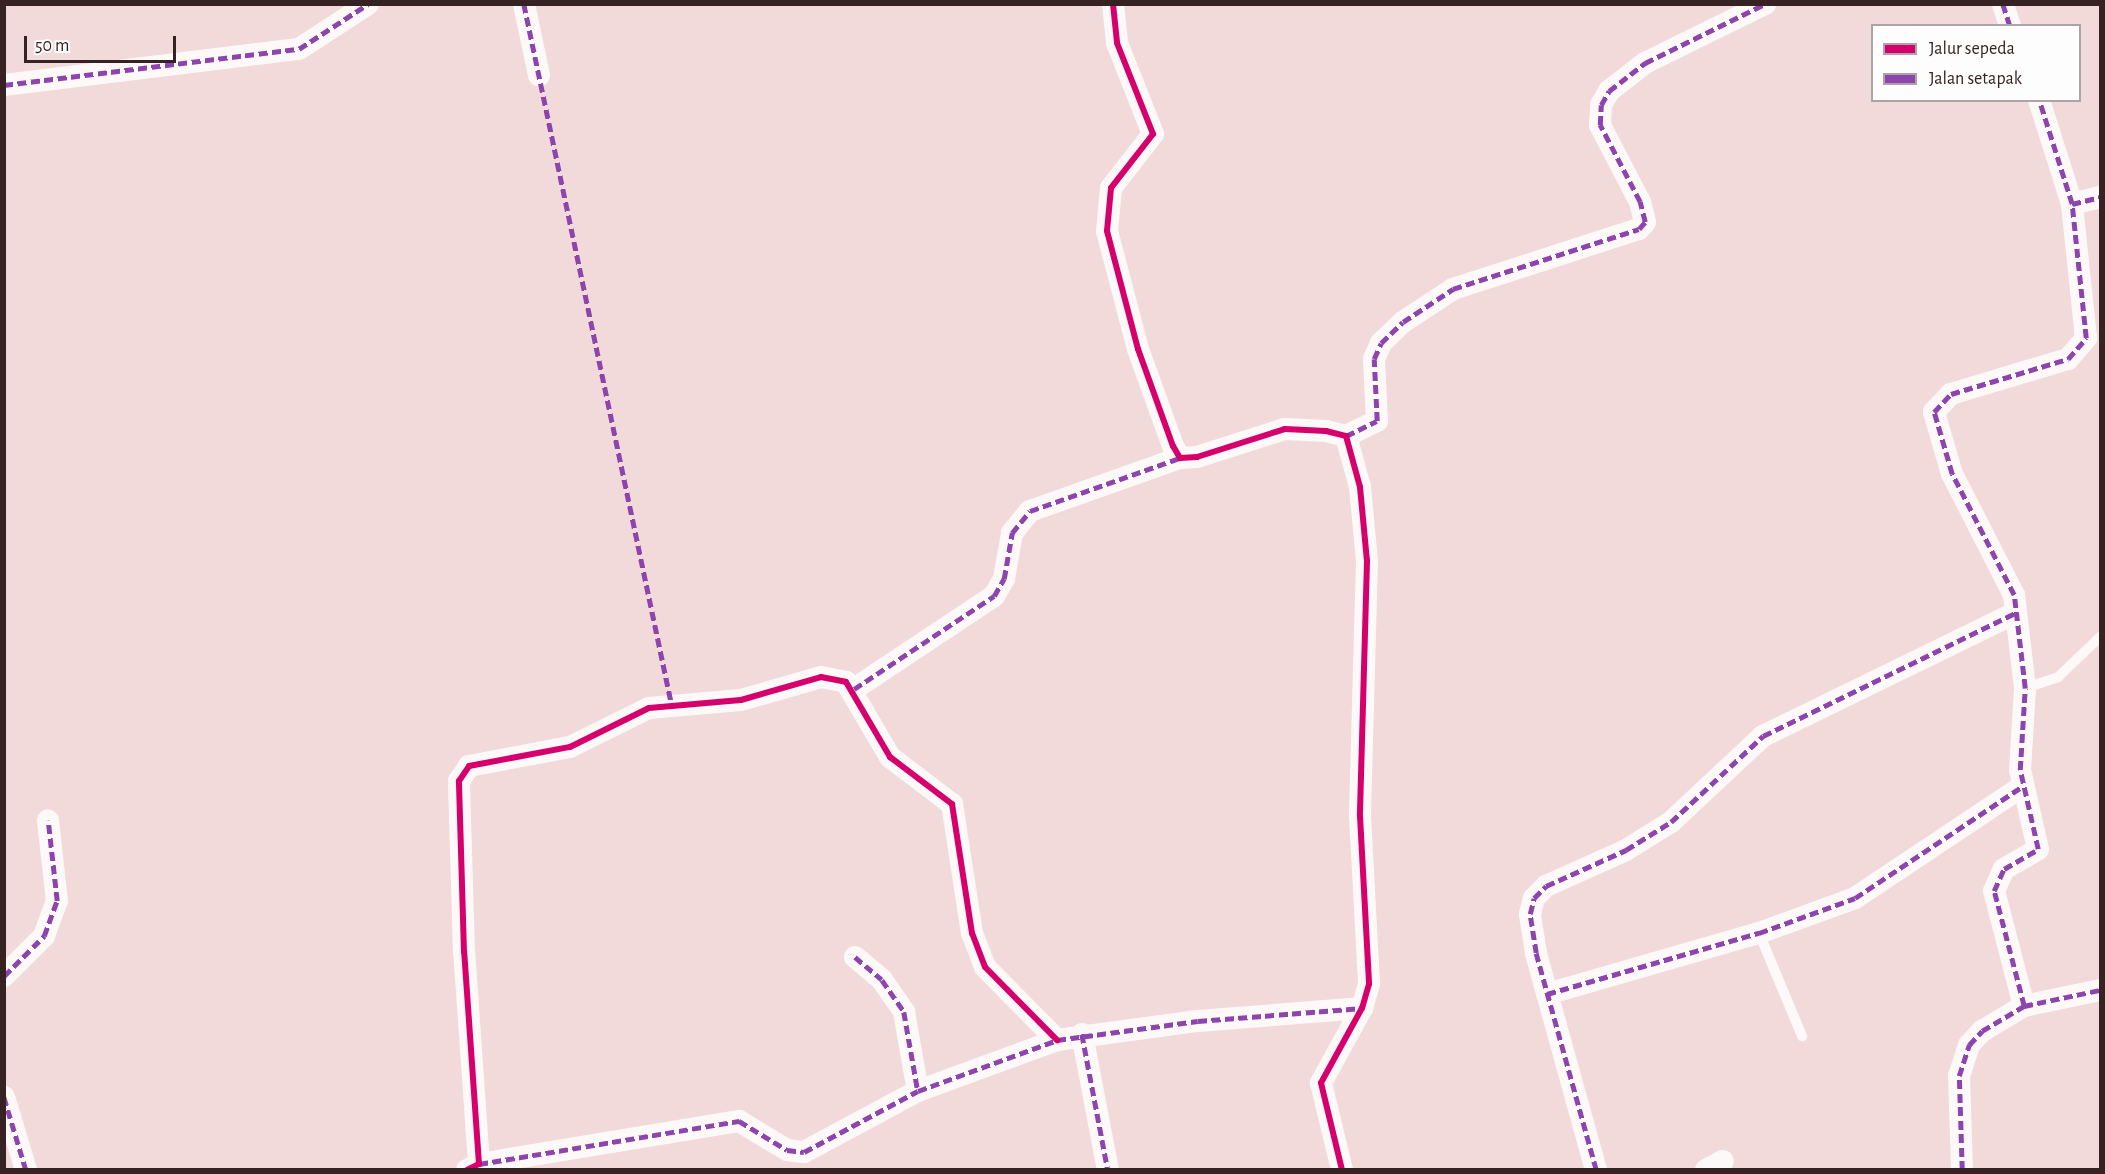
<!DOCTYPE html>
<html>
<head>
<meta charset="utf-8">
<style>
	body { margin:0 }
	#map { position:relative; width:2105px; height:1174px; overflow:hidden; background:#f1dad9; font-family:"Alegreya Sans",sans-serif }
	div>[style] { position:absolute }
	.lane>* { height:10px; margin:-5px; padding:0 5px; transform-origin:5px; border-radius:5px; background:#fdf9f9 }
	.street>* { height:22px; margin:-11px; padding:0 11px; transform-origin:11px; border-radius:11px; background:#fdf9f9 }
	.quiet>* { height:4.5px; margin-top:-2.25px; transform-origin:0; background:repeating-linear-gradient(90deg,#8e44ad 0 9px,transparent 0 13.5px) }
	.cycleway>* { height:6px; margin:-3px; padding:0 3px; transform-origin:3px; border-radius:3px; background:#d6006c }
	span { translate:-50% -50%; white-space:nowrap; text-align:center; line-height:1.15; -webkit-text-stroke:4.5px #fdfdfd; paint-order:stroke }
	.frame { position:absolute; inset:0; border:6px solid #362222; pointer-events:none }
	.legend { position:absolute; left:1871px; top:24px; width:210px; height:78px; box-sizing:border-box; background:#fdfdfd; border:2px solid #ada5a5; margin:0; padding:8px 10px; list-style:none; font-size:18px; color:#362222 }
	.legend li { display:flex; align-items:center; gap:12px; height:30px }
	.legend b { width:30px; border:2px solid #ada5a5 }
	.scale { position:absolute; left:24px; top:36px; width:152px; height:27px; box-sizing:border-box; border:3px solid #362222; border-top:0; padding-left:8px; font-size:18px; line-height:21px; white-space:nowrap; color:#362222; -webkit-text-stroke:4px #fdfdfd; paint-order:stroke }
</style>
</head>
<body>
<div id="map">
	<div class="lane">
		<div style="left:2025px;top:688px;width:35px;rotate:-18deg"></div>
		<div style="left:2058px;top:677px;width:58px;rotate:-43.6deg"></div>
		<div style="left:1759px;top:933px;width:112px;rotate:67.3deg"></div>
	</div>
	<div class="street">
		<div style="left:524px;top:4px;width:73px;rotate:78.1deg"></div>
		<div style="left:1113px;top:4px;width:39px;rotate:84deg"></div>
		<div style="left:1117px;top:43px;width:98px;rotate:68.4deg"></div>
		<div style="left:1153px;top:134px;width:68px;rotate:127.9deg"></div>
		<div style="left:1111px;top:188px;width:43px;rotate:95.3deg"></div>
		<div style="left:1107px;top:231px;width:122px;rotate:75.3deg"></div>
		<div style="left:1138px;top:349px;width:103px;rotate:70.2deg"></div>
		<div style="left:1173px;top:446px;width:14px;rotate:60deg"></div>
		<div style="left:1180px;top:458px;width:17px;rotate:-3deg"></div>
		<div style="left:1197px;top:457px;width:92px;rotate:-17.7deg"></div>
		<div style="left:1285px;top:429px;width:41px;rotate:2.8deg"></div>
		<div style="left:1326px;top:431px;width:21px;rotate:14deg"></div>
		<div style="left:1346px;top:436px;width:53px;rotate:74.6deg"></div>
		<div style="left:1360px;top:487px;width:74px;rotate:84.6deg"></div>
		<div style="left:1367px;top:561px;width:255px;rotate:91.6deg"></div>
		<div style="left:1360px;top:816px;width:168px;rotate:86.9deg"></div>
		<div style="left:1369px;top:984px;width:25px;rotate:106deg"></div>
		<div style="left:1362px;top:1008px;width:85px;rotate:118.7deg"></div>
		<div style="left:1321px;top:1083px;width:89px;rotate:76.4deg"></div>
		<div style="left:2003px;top:4px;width:23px;rotate:72deg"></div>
		<div style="left:4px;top:85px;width:297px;rotate:-7deg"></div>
		<div style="left:299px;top:49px;width:82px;rotate:-33.1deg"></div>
		<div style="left:2072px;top:204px;width:29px;rotate:-14deg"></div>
		<div style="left:1346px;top:436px;width:34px;rotate:-26deg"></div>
		<div style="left:1377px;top:421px;width:62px;rotate:-92.8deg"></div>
		<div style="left:1374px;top:359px;width:17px;rotate:-66deg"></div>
		<div style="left:1381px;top:343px;width:30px;rotate:-44deg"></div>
		<div style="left:1403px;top:322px;width:60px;rotate:-33.4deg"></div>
		<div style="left:1453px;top:289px;width:195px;rotate:-17.9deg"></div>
		<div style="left:1639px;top:229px;width:9px;rotate:-49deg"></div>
		<div style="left:1645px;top:222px;width:21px;rotate:-104deg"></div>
		<div style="left:1640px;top:202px;width:87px;rotate:-117.5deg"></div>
		<div style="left:1600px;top:125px;width:20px;rotate:-87deg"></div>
		<div style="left:1601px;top:105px;width:16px;rotate:-60deg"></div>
		<div style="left:1609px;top:91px;width:46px;rotate:-37.9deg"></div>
		<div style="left:1645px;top:63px;width:134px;rotate:-26.2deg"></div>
		<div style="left:854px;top:689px;width:168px;rotate:-33.6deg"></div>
		<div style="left:994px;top:596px;width:20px;rotate:-60deg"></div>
		<div style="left:1004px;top:579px;width:47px;rotate:-80.1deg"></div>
		<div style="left:1012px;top:533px;width:28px;rotate:-51deg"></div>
		<div style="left:1030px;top:511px;width:159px;rotate:-19.5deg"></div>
		<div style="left:855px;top:957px;width:35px;rotate:40deg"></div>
		<div style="left:882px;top:980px;width:39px;rotate:55deg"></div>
		<div style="left:904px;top:1012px;width:80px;rotate:80deg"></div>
		<div style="left:4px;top:976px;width:57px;rotate:-45deg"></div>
		<div style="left:44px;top:936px;width:37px;rotate:-70deg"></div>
		<div style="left:57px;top:901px;width:81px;rotate:-96.4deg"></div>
		<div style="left:1547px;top:994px;width:221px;rotate:-16.1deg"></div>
		<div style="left:1759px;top:933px;width:102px;rotate:-20deg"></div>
		<div style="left:1855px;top:898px;width:202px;rotate:-33.7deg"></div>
		<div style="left:2024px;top:1006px;width:119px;rotate:-104.6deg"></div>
		<div style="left:1994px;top:891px;width:24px;rotate:-66deg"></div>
		<div style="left:2004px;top:869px;width:39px;rotate:-30deg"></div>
		<div style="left:2038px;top:849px;width:81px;rotate:-102.8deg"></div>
		<div style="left:2020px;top:770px;width:82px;rotate:-86.5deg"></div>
		<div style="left:2025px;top:688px;width:94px;rotate:-96.7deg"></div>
		<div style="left:2014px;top:595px;width:136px;rotate:-117.1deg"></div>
		<div style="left:1952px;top:474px;width:65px;rotate:-106.2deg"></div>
		<div style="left:1934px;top:412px;width:25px;rotate:-47deg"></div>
		<div style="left:1951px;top:394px;width:122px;rotate:-16.7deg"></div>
		<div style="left:2068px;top:359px;width:28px;rotate:-49deg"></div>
		<div style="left:2086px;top:338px;width:135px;rotate:-96deg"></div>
		<div style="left:2072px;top:204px;width:109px;rotate:-107.6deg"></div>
		<div style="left:1082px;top:1034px;width:138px;rotate:79.2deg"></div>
		<div style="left:4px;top:1097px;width:76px;rotate:73.2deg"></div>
		<div style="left:479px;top:1164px;width:264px;rotate:-9.4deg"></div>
		<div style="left:739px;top:1121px;width:56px;rotate:31.1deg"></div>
		<div style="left:787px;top:1150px;width:17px;rotate:7deg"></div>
		<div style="left:804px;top:1152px;width:129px;rotate:-28.2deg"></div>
		<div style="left:918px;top:1091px;width:148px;rotate:-20.1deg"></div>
		<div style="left:1057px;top:1040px;width:142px;rotate:-7.7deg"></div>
		<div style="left:1198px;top:1021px;width:165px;rotate:-4.5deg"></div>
		<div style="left:467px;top:1170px;width:13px;rotate:-27deg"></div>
		<div style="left:479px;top:1164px;width:213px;rotate:-94deg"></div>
		<div style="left:464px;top:952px;width:171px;rotate:-91.7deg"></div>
		<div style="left:459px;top:781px;width:18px;rotate:-56deg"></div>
		<div style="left:469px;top:766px;width:103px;rotate:-10.7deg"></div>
		<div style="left:570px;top:747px;width:88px;rotate:-26.3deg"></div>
		<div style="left:649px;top:708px;width:92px;rotate:-5deg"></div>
		<div style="left:741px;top:700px;width:83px;rotate:-16deg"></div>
		<div style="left:821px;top:677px;width:25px;rotate:11deg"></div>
		<div style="left:846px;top:682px;width:87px;rotate:59.6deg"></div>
		<div style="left:890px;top:757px;width:78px;rotate:37.2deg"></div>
		<div style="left:952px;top:804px;width:131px;rotate:81.2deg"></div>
		<div style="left:972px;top:933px;width:36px;rotate:69deg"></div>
		<div style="left:985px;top:967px;width:103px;rotate:45.4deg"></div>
		<div style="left:1596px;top:1170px;width:225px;rotate:-105.5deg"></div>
		<div style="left:1536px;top:953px;width:39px;rotate:-99deg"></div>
		<div style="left:1530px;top:914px;width:16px;rotate:-76deg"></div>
		<div style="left:1534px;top:898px;width:17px;rotate:-45deg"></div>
		<div style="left:1546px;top:886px;width:88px;rotate:-24.2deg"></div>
		<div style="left:1626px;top:850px;width:53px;rotate:-31.9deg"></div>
		<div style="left:1671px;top:822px;width:126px;rotate:-43.1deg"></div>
		<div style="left:1763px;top:736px;width:280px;rotate:-26deg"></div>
		<div style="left:1706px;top:1170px;width:19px;rotate:-28deg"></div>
		<div style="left:1962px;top:1170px;width:94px;rotate:-91.8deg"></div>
		<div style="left:1959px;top:1076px;width:33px;rotate:-72deg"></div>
		<div style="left:1969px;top:1045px;width:19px;rotate:-47deg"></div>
		<div style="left:1982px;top:1031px;width:49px;rotate:-30.8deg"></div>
		<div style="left:2024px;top:1006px;width:78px;rotate:-11.9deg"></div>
	</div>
	<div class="quiet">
		<div style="left:524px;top:4px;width:717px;rotate:78.09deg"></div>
		<div style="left:2003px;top:4px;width:23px;rotate:72deg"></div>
		<div style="left:4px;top:85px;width:297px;rotate:-7deg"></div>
		<div style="left:299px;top:49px;width:82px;rotate:-33.1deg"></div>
		<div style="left:2072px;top:204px;width:29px;rotate:-14deg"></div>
		<div style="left:1346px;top:436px;width:34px;rotate:-26deg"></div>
		<div style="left:1377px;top:421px;width:62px;rotate:-92.8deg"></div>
		<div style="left:1374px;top:359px;width:17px;rotate:-66deg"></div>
		<div style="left:1381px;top:343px;width:30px;rotate:-44deg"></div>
		<div style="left:1403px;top:322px;width:60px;rotate:-33.4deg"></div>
		<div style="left:1453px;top:289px;width:195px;rotate:-17.9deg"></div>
		<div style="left:1639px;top:229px;width:9px;rotate:-49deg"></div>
		<div style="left:1645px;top:222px;width:21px;rotate:-104deg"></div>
		<div style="left:1640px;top:202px;width:87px;rotate:-117.5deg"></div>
		<div style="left:1600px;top:125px;width:20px;rotate:-87deg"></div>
		<div style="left:1601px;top:105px;width:16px;rotate:-60deg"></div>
		<div style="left:1609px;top:91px;width:46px;rotate:-37.9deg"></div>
		<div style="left:1645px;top:63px;width:134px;rotate:-26.2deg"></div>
		<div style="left:854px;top:689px;width:168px;rotate:-33.6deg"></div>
		<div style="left:994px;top:596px;width:20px;rotate:-60deg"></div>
		<div style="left:1004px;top:579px;width:47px;rotate:-80.1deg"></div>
		<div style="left:1012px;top:533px;width:28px;rotate:-51deg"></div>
		<div style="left:1030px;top:511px;width:159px;rotate:-19.5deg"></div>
		<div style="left:855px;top:957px;width:35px;rotate:40deg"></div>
		<div style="left:882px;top:980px;width:39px;rotate:55deg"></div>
		<div style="left:904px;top:1012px;width:80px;rotate:80deg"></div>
		<div style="left:4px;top:976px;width:57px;rotate:-45deg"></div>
		<div style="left:44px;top:936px;width:37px;rotate:-70deg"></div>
		<div style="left:57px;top:901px;width:81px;rotate:-96.4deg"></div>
		<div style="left:1547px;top:994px;width:221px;rotate:-16.1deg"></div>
		<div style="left:1759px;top:933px;width:102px;rotate:-20deg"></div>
		<div style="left:1855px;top:898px;width:202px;rotate:-33.7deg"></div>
		<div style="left:2024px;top:1006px;width:119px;rotate:-104.6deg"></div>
		<div style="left:1994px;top:891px;width:24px;rotate:-66deg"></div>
		<div style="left:2004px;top:869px;width:39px;rotate:-30deg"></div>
		<div style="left:2038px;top:849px;width:81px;rotate:-102.8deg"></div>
		<div style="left:2020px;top:770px;width:82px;rotate:-86.5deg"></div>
		<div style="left:2025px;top:688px;width:94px;rotate:-96.7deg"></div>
		<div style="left:2014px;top:595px;width:136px;rotate:-117.1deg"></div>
		<div style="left:1952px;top:474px;width:65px;rotate:-106.2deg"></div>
		<div style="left:1934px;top:412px;width:25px;rotate:-47deg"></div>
		<div style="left:1951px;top:394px;width:122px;rotate:-16.7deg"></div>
		<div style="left:2068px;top:359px;width:28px;rotate:-49deg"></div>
		<div style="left:2086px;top:338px;width:135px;rotate:-96deg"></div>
		<div style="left:2072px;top:204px;width:109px;rotate:-107.6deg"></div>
		<div style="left:1082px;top:1034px;width:138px;rotate:79.2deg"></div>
		<div style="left:4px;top:1097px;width:76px;rotate:73.2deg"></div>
		<div style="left:479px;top:1164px;width:264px;rotate:-9.4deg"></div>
		<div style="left:739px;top:1121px;width:56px;rotate:31.1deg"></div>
		<div style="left:787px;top:1150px;width:17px;rotate:7deg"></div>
		<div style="left:804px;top:1152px;width:129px;rotate:-28.2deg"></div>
		<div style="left:918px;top:1091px;width:148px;rotate:-20.1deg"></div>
		<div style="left:1057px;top:1040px;width:142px;rotate:-7.7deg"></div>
		<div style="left:1198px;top:1021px;width:165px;rotate:-4.5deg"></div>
		<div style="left:1596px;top:1170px;width:225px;rotate:-105.5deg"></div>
		<div style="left:1536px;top:953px;width:39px;rotate:-99deg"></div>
		<div style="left:1530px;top:914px;width:16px;rotate:-76deg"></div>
		<div style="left:1534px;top:898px;width:17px;rotate:-45deg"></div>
		<div style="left:1546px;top:886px;width:88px;rotate:-24.2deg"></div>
		<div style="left:1626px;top:850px;width:53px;rotate:-31.9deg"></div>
		<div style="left:1671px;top:822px;width:126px;rotate:-43.1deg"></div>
		<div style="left:1763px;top:736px;width:280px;rotate:-26deg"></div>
		<div style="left:1962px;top:1170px;width:94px;rotate:-91.8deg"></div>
		<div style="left:1959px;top:1076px;width:33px;rotate:-72deg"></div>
		<div style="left:1969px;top:1045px;width:19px;rotate:-47deg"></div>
		<div style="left:1982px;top:1031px;width:49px;rotate:-30.8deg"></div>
		<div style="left:2024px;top:1006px;width:78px;rotate:-11.9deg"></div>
	</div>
	<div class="cycleway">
		<div style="left:1113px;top:4px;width:39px;rotate:84deg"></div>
		<div style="left:1117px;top:43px;width:98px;rotate:68.4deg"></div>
		<div style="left:1153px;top:134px;width:68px;rotate:127.9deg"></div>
		<div style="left:1111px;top:188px;width:43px;rotate:95.3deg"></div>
		<div style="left:1107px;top:231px;width:122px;rotate:75.3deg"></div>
		<div style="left:1138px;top:349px;width:103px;rotate:70.2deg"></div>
		<div style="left:1173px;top:446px;width:14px;rotate:60deg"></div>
		<div style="left:1180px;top:458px;width:17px;rotate:-3deg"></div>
		<div style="left:1197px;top:457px;width:92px;rotate:-17.7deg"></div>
		<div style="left:1285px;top:429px;width:41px;rotate:2.8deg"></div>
		<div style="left:1326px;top:431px;width:21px;rotate:14deg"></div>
		<div style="left:1346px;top:436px;width:53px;rotate:74.6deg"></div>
		<div style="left:1360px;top:487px;width:74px;rotate:84.6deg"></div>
		<div style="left:1367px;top:561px;width:255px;rotate:91.6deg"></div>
		<div style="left:1360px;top:816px;width:168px;rotate:86.9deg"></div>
		<div style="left:1369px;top:984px;width:25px;rotate:106deg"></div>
		<div style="left:1362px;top:1008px;width:85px;rotate:118.7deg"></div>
		<div style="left:1321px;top:1083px;width:89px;rotate:76.4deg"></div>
		<div style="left:467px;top:1170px;width:13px;rotate:-27deg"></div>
		<div style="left:479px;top:1164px;width:213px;rotate:-94deg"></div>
		<div style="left:464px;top:952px;width:171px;rotate:-91.7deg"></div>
		<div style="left:459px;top:781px;width:18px;rotate:-56deg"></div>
		<div style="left:469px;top:766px;width:103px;rotate:-10.7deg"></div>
		<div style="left:570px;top:747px;width:88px;rotate:-26.3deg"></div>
		<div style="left:649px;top:708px;width:92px;rotate:-5deg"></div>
		<div style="left:741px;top:700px;width:83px;rotate:-16deg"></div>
		<div style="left:821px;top:677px;width:25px;rotate:11deg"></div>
		<div style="left:846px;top:682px;width:87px;rotate:59.6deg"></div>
		<div style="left:890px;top:757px;width:78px;rotate:37.2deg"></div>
		<div style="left:952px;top:804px;width:131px;rotate:81.2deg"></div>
		<div style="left:972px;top:933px;width:36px;rotate:69deg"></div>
		<div style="left:985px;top:967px;width:103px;rotate:45.4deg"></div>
	</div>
	<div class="frame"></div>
	<ul class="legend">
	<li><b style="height:8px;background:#d6006c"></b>Jalur sepeda</li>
	<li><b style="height:8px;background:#8e44ad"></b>Jalan setapak</li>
	</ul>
	<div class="scale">50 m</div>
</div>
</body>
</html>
